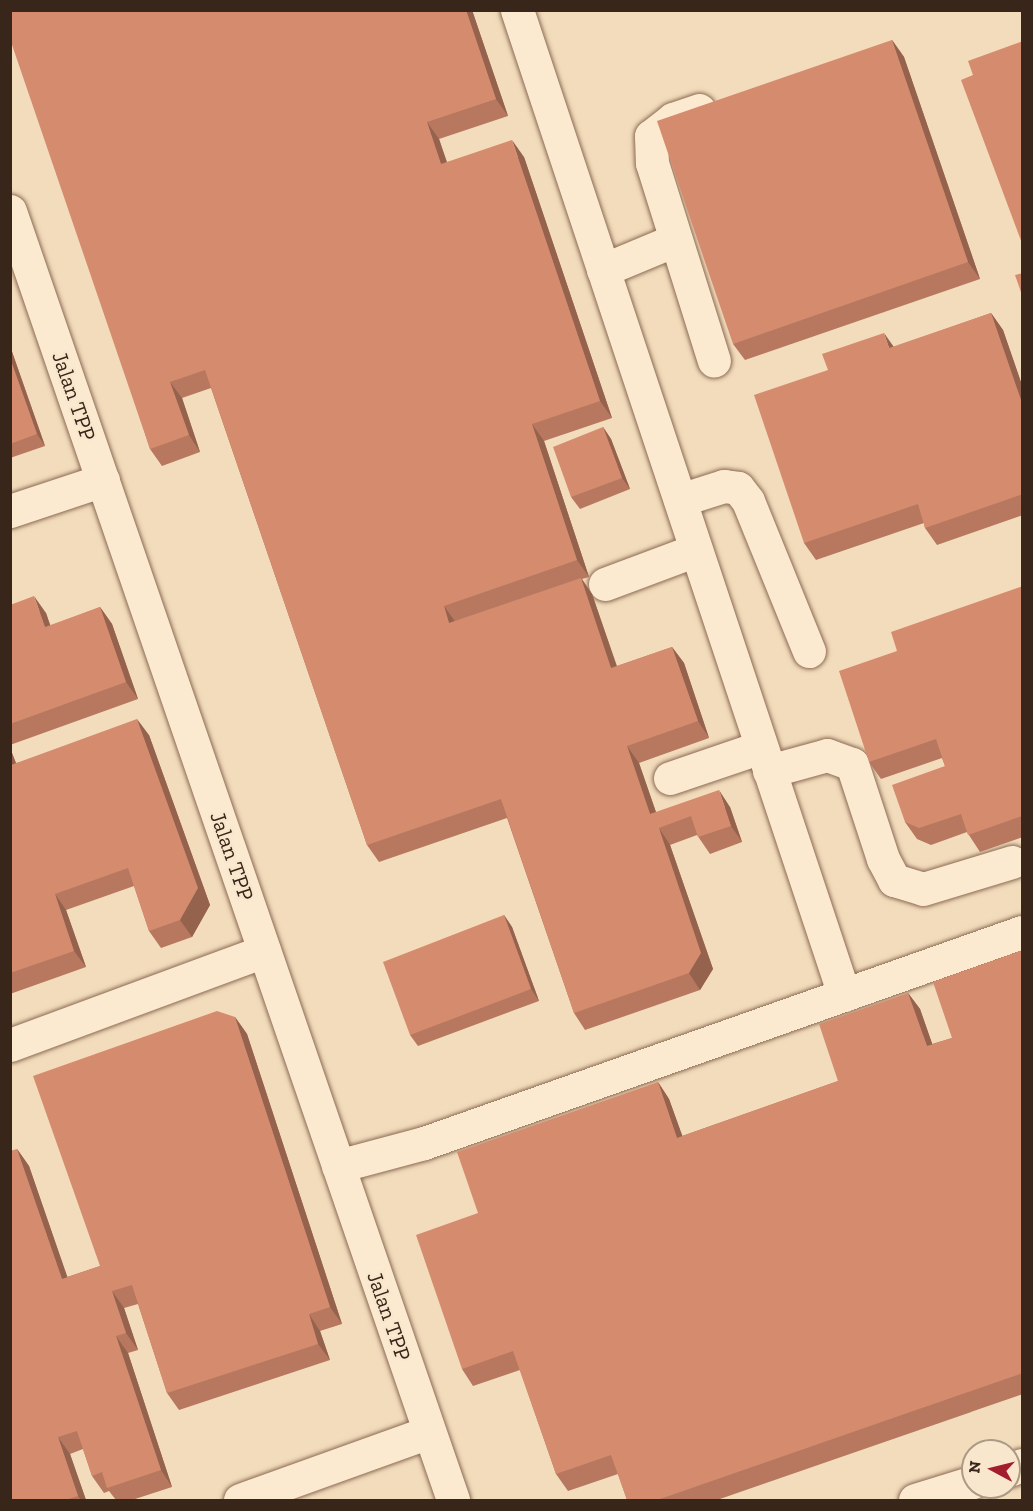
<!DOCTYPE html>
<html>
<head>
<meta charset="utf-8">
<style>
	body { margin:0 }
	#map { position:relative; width:1033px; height:1511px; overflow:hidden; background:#f2dcbc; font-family:"Zilla Slab",serif }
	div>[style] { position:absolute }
	.roads { filter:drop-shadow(0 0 2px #8c6b54) drop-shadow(0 0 2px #8c6b54) }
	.minor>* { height:33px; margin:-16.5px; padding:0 16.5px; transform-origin:16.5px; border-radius:16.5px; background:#fcead0 }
	.wall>* { inset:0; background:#b7785f }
	.shaded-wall>* { inset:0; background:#95624d }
	.building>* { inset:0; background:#d58c6e }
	span { translate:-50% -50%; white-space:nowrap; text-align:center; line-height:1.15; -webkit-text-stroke:4.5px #f9e7cd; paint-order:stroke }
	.street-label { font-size:22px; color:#39261a }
	.frame { position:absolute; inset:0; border:12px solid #39261a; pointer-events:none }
	.north { position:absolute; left:961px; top:1439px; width:60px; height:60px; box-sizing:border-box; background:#f9e7cd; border:2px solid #ac9a85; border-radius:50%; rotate:277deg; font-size:16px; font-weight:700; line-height:24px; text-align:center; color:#39261a }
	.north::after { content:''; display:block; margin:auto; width:21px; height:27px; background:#a21d2e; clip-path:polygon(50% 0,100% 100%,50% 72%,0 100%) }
</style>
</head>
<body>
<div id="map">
	<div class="roads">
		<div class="minor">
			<div style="left:517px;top:10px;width:1038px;rotate:71.63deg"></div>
			<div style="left:699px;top:110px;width:28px;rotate:161deg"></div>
			<div style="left:673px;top:119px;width:28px;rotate:142deg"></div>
			<div style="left:651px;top:136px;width:27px;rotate:88deg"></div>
			<div style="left:652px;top:163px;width:207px;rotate:72.6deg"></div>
			<div style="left:10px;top:211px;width:1363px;rotate:71.03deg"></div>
			<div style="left:603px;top:270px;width:78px;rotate:-22.6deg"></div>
			<div style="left:680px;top:500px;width:46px;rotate:-17.7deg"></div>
			<div style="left:724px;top:486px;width:14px;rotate:8deg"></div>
			<div style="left:738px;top:488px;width:16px;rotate:52deg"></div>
			<div style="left:748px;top:501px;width:162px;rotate:67.9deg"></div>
			<div style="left:10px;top:511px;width:98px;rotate:-18.4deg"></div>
			<div style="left:605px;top:584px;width:97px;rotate:-20.5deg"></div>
			<div style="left:769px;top:771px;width:60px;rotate:-15.4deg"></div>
			<div style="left:827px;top:755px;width:27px;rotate:20deg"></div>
			<div style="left:852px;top:764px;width:100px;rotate:71.9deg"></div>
			<div style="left:883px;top:859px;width:24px;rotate:62deg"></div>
			<div style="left:894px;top:880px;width:30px;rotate:17deg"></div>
			<div style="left:923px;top:889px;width:93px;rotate:-16.9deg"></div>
			<div style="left:670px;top:778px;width:96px;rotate:-18.8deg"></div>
			<div style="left:10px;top:1045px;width:271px;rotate:-20.3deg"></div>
			<div style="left:338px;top:1166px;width:89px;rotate:-15deg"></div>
			<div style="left:424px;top:1143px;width:634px;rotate:-19.44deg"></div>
			<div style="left:1009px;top:1470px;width:14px;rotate:-21deg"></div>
			<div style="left:240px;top:1500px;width:201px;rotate:-19.8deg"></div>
			<div style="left:915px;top:1500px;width:61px;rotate:-17.2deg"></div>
		</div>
	</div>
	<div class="wall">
		<div style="clip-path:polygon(10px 10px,472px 10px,508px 116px,439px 139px,447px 162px,524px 157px,612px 418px,544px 441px,589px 577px,582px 579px,592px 594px,617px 666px,672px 647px,684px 663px,709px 738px,639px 763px,656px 812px,730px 807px,742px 842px,710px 854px,697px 835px,670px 845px,713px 969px,700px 990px,585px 1030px,574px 1013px,507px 818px,379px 862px,367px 845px,211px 388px,182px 398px,200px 452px,162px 466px,150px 449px)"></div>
		<div style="clip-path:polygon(892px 40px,904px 57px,980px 279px,745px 360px,733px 344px)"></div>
		<div style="clip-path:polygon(991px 313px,1003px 330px,1023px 388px,1023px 515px,937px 545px,925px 528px,924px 523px,816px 560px,804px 543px,894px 347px)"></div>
		<div style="clip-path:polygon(10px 346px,45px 446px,10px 458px)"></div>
		<div style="clip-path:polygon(603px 427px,611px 439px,630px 489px,580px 509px,571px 497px)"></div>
		<div style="clip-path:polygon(1023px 586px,1023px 837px,980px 852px,967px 832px,931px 845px,917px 839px,905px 822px,945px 766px,942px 758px,881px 779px,869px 762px)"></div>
		<div style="clip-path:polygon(10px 605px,46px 613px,50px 626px,100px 607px,112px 624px,138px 699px,10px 745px)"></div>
		<div style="clip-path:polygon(149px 735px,210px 905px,192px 937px,161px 948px,149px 931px,134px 886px,66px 910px,86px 967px,10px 994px,10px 748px,16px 763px)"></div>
		<div style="clip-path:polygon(504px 915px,512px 927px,539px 1001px,418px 1046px,410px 1035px)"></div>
		<div style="clip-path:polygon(1023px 950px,1023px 1394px,717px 1500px,627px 1500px,618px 1474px,568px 1491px,556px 1474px,520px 1370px,473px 1386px,462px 1369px,478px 1213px,658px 1082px,669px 1099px,682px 1136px,838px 1081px,908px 993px,920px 1009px,932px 1044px,952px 1038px)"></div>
		<div style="clip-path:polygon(235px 1017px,247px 1034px,342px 1324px,320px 1331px,330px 1360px,179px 1410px,167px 1393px,138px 1304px,124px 1308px,138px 1350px,128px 1353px,172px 1487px,132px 1500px,116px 1500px,109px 1491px,104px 1493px,92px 1476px,83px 1449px,70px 1454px,86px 1500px,10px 1500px,17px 1149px,29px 1166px,67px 1277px,100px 1266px)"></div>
	</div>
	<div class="shaded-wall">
		<div style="clip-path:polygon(466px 10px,472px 10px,508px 116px,496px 99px)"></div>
		<div style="clip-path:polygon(892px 40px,904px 57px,980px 279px,968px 262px)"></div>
		<div style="clip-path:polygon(427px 122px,439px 139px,453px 181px,441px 164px)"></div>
		<div style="clip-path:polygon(512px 140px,524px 157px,612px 418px,600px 401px)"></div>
		<div style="clip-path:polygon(991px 313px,1003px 330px,1023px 388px,1023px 406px)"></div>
		<div style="clip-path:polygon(884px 333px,896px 350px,889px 348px)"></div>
		<div style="clip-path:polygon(10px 346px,45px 446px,37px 434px,10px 358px)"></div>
		<div style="clip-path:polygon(170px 382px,182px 398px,200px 452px,189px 435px)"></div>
		<div style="clip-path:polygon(532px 424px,544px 441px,589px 577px,577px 560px)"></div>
		<div style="clip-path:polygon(603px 427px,611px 439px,630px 489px,622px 478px)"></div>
		<div style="clip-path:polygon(581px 578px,592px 594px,623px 685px,611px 668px)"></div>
		<div style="clip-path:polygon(34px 596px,46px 613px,57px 644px,45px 627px)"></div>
		<div style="clip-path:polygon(444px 606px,456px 623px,449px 623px)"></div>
		<div style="clip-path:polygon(100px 607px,112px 624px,138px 699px,126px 682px)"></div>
		<div style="clip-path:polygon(672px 647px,684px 663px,709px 738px,698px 721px)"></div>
		<div style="clip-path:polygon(137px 719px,149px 735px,210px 905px,192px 937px,180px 920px)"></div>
		<div style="clip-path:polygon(627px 746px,639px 763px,661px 827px,650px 814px)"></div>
		<div style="clip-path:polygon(10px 748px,23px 781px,10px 764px)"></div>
		<div style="clip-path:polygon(719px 790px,730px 807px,742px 842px,731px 826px)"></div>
		<div style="clip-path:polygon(659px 828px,670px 845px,713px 969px,700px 990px,689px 973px)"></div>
		<div style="clip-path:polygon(55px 894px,66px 910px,86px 967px,74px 951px)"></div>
		<div style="clip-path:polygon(504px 915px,512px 927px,539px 1001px,531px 989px)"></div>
		<div style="clip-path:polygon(908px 993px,920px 1009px,939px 1063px,927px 1046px)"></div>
		<div style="clip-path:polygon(235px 1017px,247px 1034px,342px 1324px,330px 1307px)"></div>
		<div style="clip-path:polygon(658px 1082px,669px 1099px,689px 1154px,677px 1138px)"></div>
		<div style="clip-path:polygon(17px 1149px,29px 1166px,74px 1296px,62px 1279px)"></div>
		<div style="clip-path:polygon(112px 1291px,124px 1308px,138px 1350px,126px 1333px)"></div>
		<div style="clip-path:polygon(309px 1314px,320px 1331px,330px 1360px,318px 1344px)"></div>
		<div style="clip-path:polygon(116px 1336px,128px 1353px,172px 1487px,161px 1470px)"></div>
		<div style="clip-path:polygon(58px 1437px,70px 1454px,86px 1500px,81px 1500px,78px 1496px)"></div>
	</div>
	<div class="building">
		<div style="clip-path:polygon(10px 10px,466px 10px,496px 99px,427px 122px,441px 164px,512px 140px,600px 401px,532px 424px,577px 560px,444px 606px,449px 623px,581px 578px,611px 668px,672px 647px,698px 721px,627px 746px,650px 814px,719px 790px,731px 826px,698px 837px,691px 816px,659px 828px,701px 953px,689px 973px,574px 1013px,501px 799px,367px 845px,205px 370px,170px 382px,189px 435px,150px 449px,10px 39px)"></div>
		<div style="clip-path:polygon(892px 40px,968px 262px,733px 344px,657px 121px)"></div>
		<div style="clip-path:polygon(1023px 41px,1023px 246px,961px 80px,973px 75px,968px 61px)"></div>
		<div style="clip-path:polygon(1023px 273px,1023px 298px,1015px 275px)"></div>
		<div style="clip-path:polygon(991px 313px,1023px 406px,1023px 494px,925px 528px,918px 504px,804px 543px,754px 395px,828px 370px,822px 354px,884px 333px,889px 348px)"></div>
		<div style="clip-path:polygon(10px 358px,37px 434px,10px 444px)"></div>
		<div style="clip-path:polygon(603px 427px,622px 478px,571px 497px,553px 447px)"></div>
		<div style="clip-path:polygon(1023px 586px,1023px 817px,1022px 816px,968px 835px,961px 814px,919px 828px,905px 822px,892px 785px,945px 766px,936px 739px,869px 762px,839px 671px,897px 651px,891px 632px)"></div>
		<div style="clip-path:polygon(34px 596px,45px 627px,100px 607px,126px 682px,10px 724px,10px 605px)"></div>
		<div style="clip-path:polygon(137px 719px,198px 888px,180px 920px,149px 931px,128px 868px,55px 894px,74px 951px,10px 973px,10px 764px,11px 765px)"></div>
		<div style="clip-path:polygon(504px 915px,531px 989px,410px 1035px,383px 962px)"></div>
		<div style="clip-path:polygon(1023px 950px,1023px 1373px,657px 1500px,627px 1500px,611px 1455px,556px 1474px,513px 1351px,462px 1369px,416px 1235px,478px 1213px,457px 1152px,658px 1082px,677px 1138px,838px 1081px,819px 1024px,908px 993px,927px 1046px,952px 1038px,933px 982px)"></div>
		<div style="clip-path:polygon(217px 1011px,235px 1017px,330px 1307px,309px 1314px,318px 1344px,167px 1393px,132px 1285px,112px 1291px,126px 1333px,116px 1336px,161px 1470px,107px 1488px,102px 1472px,92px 1476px,77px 1431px,58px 1437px,78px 1496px,65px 1500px,10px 1500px,10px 1151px,17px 1149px,62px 1279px,100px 1266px,33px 1076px)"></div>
	</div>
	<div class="street-label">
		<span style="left:74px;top:396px;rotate:71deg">Jalan TPP</span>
		<span style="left:232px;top:856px;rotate:71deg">Jalan TPP</span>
		<span style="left:389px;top:1316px;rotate:71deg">Jalan TPP</span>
	</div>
	<div class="frame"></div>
	<div class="north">N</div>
</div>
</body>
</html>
